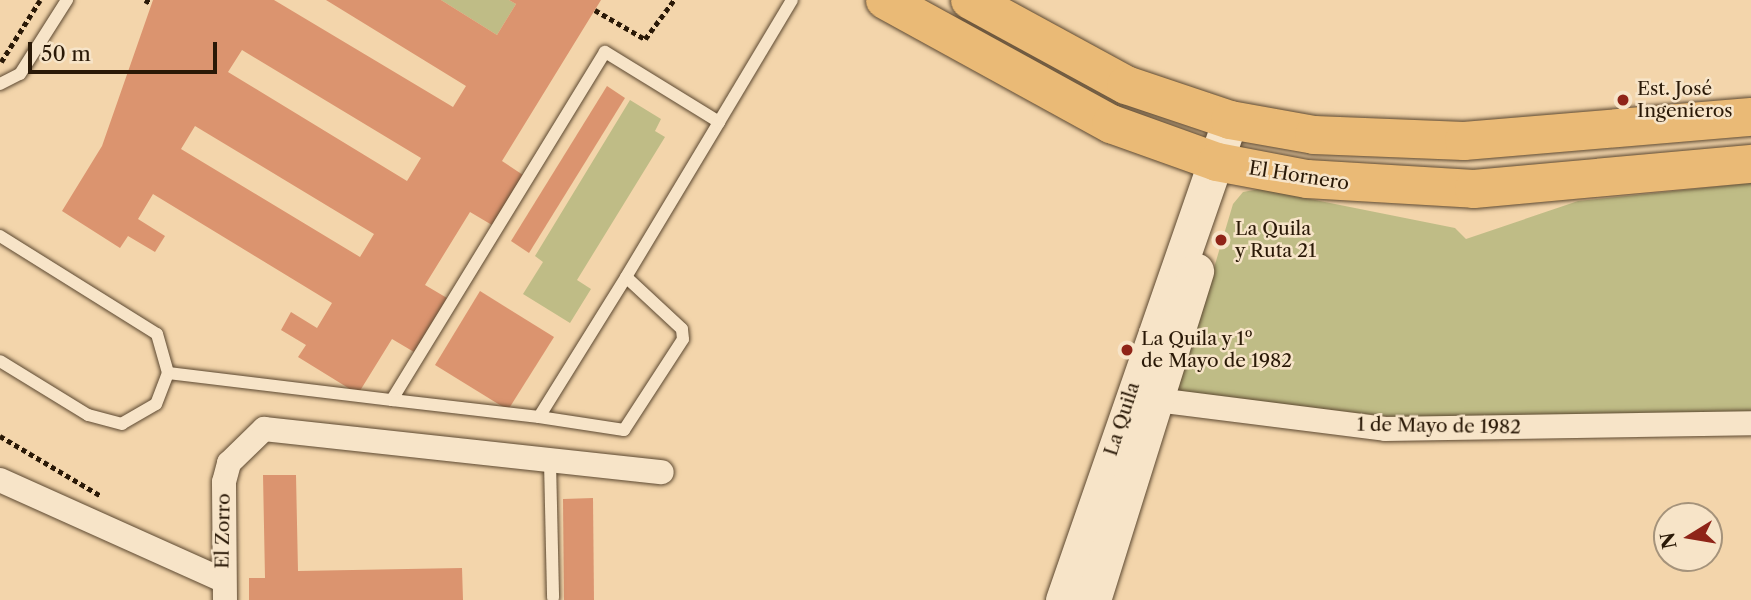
<!DOCTYPE html>
<html>
<head>
<meta charset="utf-8">
<style>
	body { margin:0 }
	#map { position:relative; width:1751px; height:600px; overflow:hidden; background:#f3d5ab; font-family:"Libre Caslon Text",serif }
	div>[style] { position:absolute }
	.green>* { inset:0; background:#bfbc86 }
	.building>* { inset:0; background:#db946f }
	.path>* { height:4.5px; margin-top:-2.25px; transform-origin:0; background:repeating-linear-gradient(90deg,#2a1907 0 5px,transparent 0 8.5px) }
	.roads { filter:drop-shadow(0 0 2px #5c4830) drop-shadow(0 0 2px #5c4830) }
	.lane>* { height:12px; margin:-6px; padding:0 6px; transform-origin:6px; border-radius:6px; background:#f7e4c8 }
	.street>* { height:24px; margin:-12px; padding:0 12px; transform-origin:12px; border-radius:12px; background:#f7e4c8 }
	.secondary>* { height:35px; margin:-17.5px; padding:0 17.5px; transform-origin:17.5px; border-radius:17.5px; background:#f7e4c8 }
	.primary>* { height:38px; margin:-19px; padding:0 19px; transform-origin:19px; border-radius:19px; background:#eaba76 }
	.dots>* { width:19px; height:19px; translate:-50% -50%; box-sizing:border-box; border:4px solid #f7e4c8; border-radius:50% }
	span { translate:-50% -50%; white-space:nowrap; text-align:center; line-height:1.15; -webkit-text-stroke:5px #f7e4c8; paint-order:stroke }
	.poi-label { font-size:19px; color:#2a1907 }
	.left { translate:0 -50%; text-align:left }
	.street-label { font-size:19px; color:#2a1907 }
	.north { position:absolute; left:1653px; top:502px; width:70px; height:70px; box-sizing:border-box; background:#f7e4c8; border:2px solid #a5937b; border-radius:50%; rotate:259deg; font-size:19px; font-weight:700; line-height:28px; text-align:center; color:#2a1907 }
	.north::after { content:''; display:block; margin:auto; width:24px; height:32px; background:#8f2418; clip-path:polygon(50% 0,100% 100%,50% 72%,0 100%) }
	.scale { position:absolute; left:28px; top:42px; width:189px; height:32px; box-sizing:border-box; border:4px solid #2a1907; border-top:0; padding-left:9px; font-size:21px; line-height:24px; white-space:nowrap; color:#2a1907; -webkit-text-stroke:5px #f7e4c8; paint-order:stroke }
</style>
</head>
<body>
<div id="map">
	<div class="green">
		<div style="clip-path:polygon(441px 0,509px 0,516px 4px,497px 35px)"></div>
		<div style="clip-path:polygon(630px 100px,661px 119px,655px 131px,665px 137px,577px 280px,591px 289px,570px 323px,523px 294px,543px 262px,535px 256px)"></div>
		<div style="clip-path:polygon(1751px 183px,1751px 413px,1418px 420px,1177px 392px,1233px 204px,1243px 192px,1260px 189px,1455px 228px,1466px 239px,1578px 201px)"></div>
	</div>
	<div class="building">
		<div style="clip-path:polygon(evenodd,153px 0,274px 0,453px 107px,466px 86px,326px 0,441px 0,497px 35px,516px 4px,509px 0,601px 0,502px 161px,523px 175px,492px 225px,470px 212px,425px 285px,447px 298px,414px 352px,392px 339px,358px 394px,298px 357px,306px 345px,281px 330px,291px 312px,317px 328px,332px 303px,153px 194px,138px 219px,165px 236px,155px 252px,128px 236px,120px 248px,62px 211px,102px 146px,153px 0,242px 50px,421px 158px,407px 181px,228px 72px,242px 50px,153px 0,195px 126px,374px 234px,360px 257px,181px 149px,195px 126px)"></div>
		<div style="clip-path:polygon(607px 86px,625px 98px,529px 253px,511px 241px)"></div>
		<div style="clip-path:polygon(480px 291px,554px 337px,508px 410px,435px 365px)"></div>
		<div style="clip-path:polygon(263px 475px,296px 475px,298px 571px,462px 568px,463px 600px,249px 600px,249px 578px,265px 578px)"></div>
		<div style="clip-path:polygon(593px 498px,594px 600px,564px 600px,563px 499px)"></div>
	</div>
	<div class="path">
		<div style="left:145px;top:0;width:7px;rotate:27deg"></div>
		<div style="left:595px;top:10px;width:58px;rotate:30.1deg"></div>
		<div style="left:645px;top:39px;width:49px;rotate:-53.4deg"></div>
		<div style="left:1px;top:62px;width:73px;rotate:-57.8deg"></div>
		<div style="left:0;top:436px;width:117px;rotate:30.7deg"></div>
	</div>
	<div class="roads">
		<div class="lane">
			<div style="left:0;top:84px;width:22px;rotate:-27deg"></div>
			<div style="left:20px;top:74px;width:88px;rotate:-57.6deg"></div>
			<div style="left:719px;top:122px;width:134px;rotate:-148.4deg"></div>
			<div style="left:605px;top:52px;width:408px;rotate:121.5deg"></div>
			<div style="left:392px;top:400px;width:148px;rotate:6.6deg"></div>
			<div style="left:539px;top:417px;width:165px;rotate:-58.1deg"></div>
			<div style="left:626px;top:277px;width:181px;rotate:-59deg"></div>
			<div style="left:719px;top:122px;width:142px;rotate:-59.1deg"></div>
			<div style="left:0;top:236px;width:185px;rotate:32deg"></div>
			<div style="left:157px;top:334px;width:41px;rotate:74.2deg"></div>
			<div style="left:168px;top:373px;width:33px;rotate:111deg"></div>
			<div style="left:156px;top:404px;width:39px;rotate:150deg"></div>
			<div style="left:122px;top:424px;width:35px;rotate:-165deg"></div>
			<div style="left:88px;top:415px;width:103px;rotate:-148.5deg"></div>
			<div style="left:168px;top:373px;width:226px;rotate:6.9deg"></div>
			<div style="left:539px;top:417px;width:86px;rotate:8.7deg"></div>
			<div style="left:624px;top:430px;width:108px;rotate:-57deg"></div>
			<div style="left:683px;top:339px;width:10px;rotate:-96deg"></div>
			<div style="left:682px;top:329px;width:76px;rotate:-137.1deg"></div>
			<div style="left:550px;top:462px;width:136px;rotate:88.7deg"></div>
		</div>
		<div class="street">
			<div style="left:1141px;top:398px;width:246px;rotate:7.2deg"></div>
			<div style="left:1385px;top:429px;width:366px;rotate:-0.9deg"></div>
			<div style="left:0;top:480px;width:244px;rotate:24.2deg"></div>
			<div style="left:225px;top:600px;width:118px;rotate:-90.5deg"></div>
			<div style="left:224px;top:482px;width:20px;rotate:-75deg"></div>
			<div style="left:229px;top:463px;width:49px;rotate:-44.2deg"></div>
			<div style="left:264px;top:429px;width:400px;rotate:6.2deg"></div>
		</div>
		<div class="secondary">
			<div style="left:1063px;top:600px;width:508px;rotate:-70.82deg"></div>
			<div style="left:1093px;top:600px;width:345px;rotate:-72.6deg"></div>
		</div>
		<div class="primary">
			<div style="left:885px;top:0;width:258px;rotate:28.8deg"></div>
			<div style="left:1111px;top:124px;width:113px;rotate:19.7deg"></div>
			<div style="left:1217px;top:162px;width:92px;rotate:10.7deg"></div>
			<div style="left:1307px;top:179px;width:167px;rotate:3.4deg"></div>
			<div style="left:1474px;top:189px;width:278px;rotate:-5.2deg"></div>
			<div style="left:970px;top:0;width:178px;rotate:28.6deg"></div>
			<div style="left:1126px;top:85px;width:110px;rotate:18.6deg"></div>
			<div style="left:1230px;top:120px;width:85px;rotate:10.1deg"></div>
			<div style="left:1314px;top:135px;width:150px;rotate:2.3deg"></div>
			<div style="left:1464px;top:141px;width:288px;rotate:-4.8deg"></div>
		</div>
	</div>
	<div class="dots">
		<div style="left:1623px;top:100px;background:#8f2418"></div>
		<div style="left:1221px;top:240px;background:#8f2418"></div>
		<div style="left:1127px;top:350px;background:#8f2418"></div>
	</div>
	<div class="poi-label">
		<span class="left" style="left:1637px;top:100px">Est. José<br>Ingenieros</span>
		<span class="left" style="left:1235px;top:240px">La Quila<br>y Ruta 21</span>
		<span class="left" style="left:1141px;top:350px">La Quila y 1º<br>de Mayo de 1982</span>
	</div>
	<div class="street-label">
		<span style="left:1299px;top:176px;rotate:9deg">El Hornero</span>
		<span style="left:1122px;top:419px;rotate:-72deg">La Quila</span>
		<span style="left:1439px;top:426px;rotate:1deg">1 de Mayo de 1982</span>
		<span style="left:223px;top:531px;rotate:-89deg">El Zorro</span>
	</div>
	<div class="north">N</div>
	<div class="scale">50 m</div>
</div>
</body>
</html>
